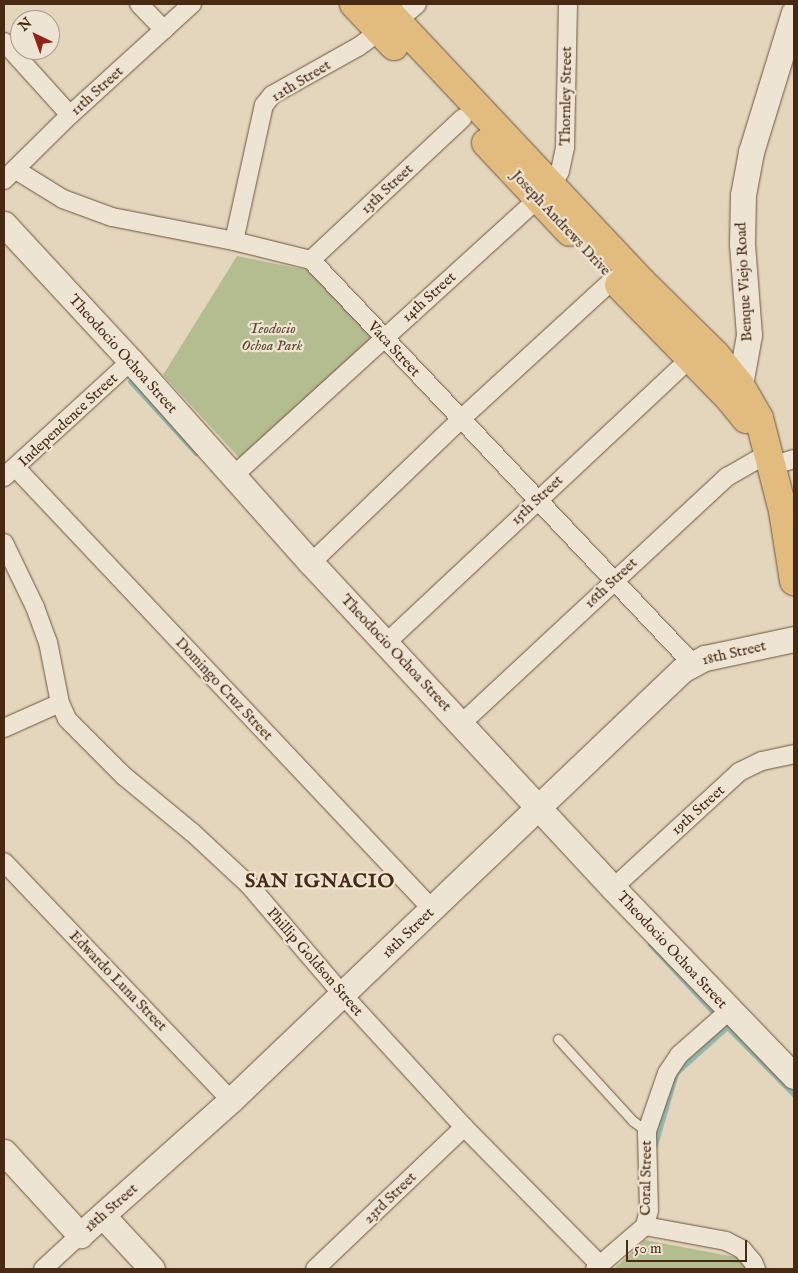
<!DOCTYPE html>
<html>
<head>
<meta charset="utf-8">
<style>
	body { margin:0 }
	#map { position:relative; width:798px; height:1273px; overflow:hidden; background:#e3d6bd; font-family:"IM FELL English",serif }
	div>[style] { position:absolute }
	.green>* { inset:0; background:#b4bd90 }
	.stream>* { height:5px; margin:-2.5px; padding:0 2.5px; transform-origin:2.5px; border-radius:2.5px; background:#95b9af }
	.roads { filter:drop-shadow(0 0 1px #6f543c) drop-shadow(0 0 1px #6f543c) }
	.lane>* { height:9px; margin:-4.5px; padding:0 4.5px; transform-origin:4.5px; border-radius:4.5px; background:#ede4d4 }
	.street>* { height:18px; margin:-9px; padding:0 9px; transform-origin:9px; border-radius:9px; background:#ede4d4 }
	.secondary>* { height:25px; margin:-12.5px; padding:0 12.5px; transform-origin:12.5px; border-radius:12.5px; background:#ede4d4 }
	.highway>* { height:28px; margin:-14px; padding:0 14px; transform-origin:14px; border-radius:14px; background:#e2bb7e }
	span { translate:-50% -50%; white-space:nowrap; text-align:center; line-height:1.15; -webkit-text-stroke:4.5px #ede4d4; paint-order:stroke }
	.street-label { font-size:15px; color:#482911 }
	.park-label { font-size:15px; color:#5e472a; font-style:italic }
	.district-label { font-size:20px; color:#482911; font-weight:700; letter-spacing:1px }
	.frame { position:absolute; inset:0; border:5px solid #482911; pointer-events:none }
	.north { position:absolute; left:10px; top:10px; width:50px; height:50px; box-sizing:border-box; background:#ede4d4; border:1px solid #ab9986; border-radius:50%; rotate:318deg; font-size:14px; font-weight:700; line-height:20px; text-align:center; color:#482911 }
	.north::after { content:''; display:block; margin:auto; width:18px; height:22px; background:#8f2418; clip-path:polygon(50% 0,100% 100%,50% 72%,0 100%) }
	.scale { position:absolute; left:626px; top:1240px; width:121px; height:22px; box-sizing:border-box; border:2px solid #482911; border-top:0; padding-left:6px; font-size:15px; line-height:18px; white-space:nowrap; color:#482911; -webkit-text-stroke:4px #ede4d4; paint-order:stroke }
</style>
</head>
<body>
<div id="map">
	<div class="green">
		<div style="clip-path:polygon(237px 256px,317px 272px,377px 338px,242px 461px,163px 375px)"></div>
		<div style="clip-path:polygon(645px 1240px,746px 1259px,745px 1269px,614px 1269px)"></div>
	</div>
	<div class="stream">
		<div style="left:130px;top:381px;width:98px;rotate:47.5deg"></div>
		<div style="left:650px;top:944px;width:90px;rotate:47.3deg"></div>
		<div style="left:726px;top:1026px;width:97px;rotate:45.4deg"></div>
		<div style="left:655px;top:1145px;width:75px;rotate:-73.7deg"></div>
		<div style="left:676px;top:1073px;width:69px;rotate:-42deg"></div>
	</div>
	<div class="roads">
		<div class="lane">
			<div style="left:558px;top:1039px;width:111px;rotate:47.6deg"></div>
			<div style="left:633px;top:1121px;width:17px;rotate:36deg"></div>
		</div>
		<div class="street">
			<div style="left:139px;top:4px;width:36px;rotate:46deg"></div>
			<div style="left:397px;top:21px;width:26px;rotate:-40deg"></div>
			<div style="left:4px;top:42px;width:98px;rotate:47.9deg"></div>
			<div style="left:16px;top:170px;width:55px;rotate:31.7deg"></div>
			<div style="left:63px;top:199px;width:52px;rotate:20.2deg"></div>
			<div style="left:112px;top:217px;width:124px;rotate:11.1deg"></div>
			<div style="left:234px;top:241px;width:79px;rotate:13.9deg"></div>
			<div style="left:311px;top:260px;width:555px;rotate:46.61deg"></div>
			<div style="left:4px;top:180px;width:93px;rotate:-44.6deg"></div>
			<div style="left:70px;top:115px;width:165px;rotate:-42.3deg"></div>
			<div style="left:552px;top:185px;width:16px;rotate:-60deg"></div>
			<div style="left:560px;top:171px;width:25px;rotate:-78deg"></div>
			<div style="left:565px;top:147px;width:143px;rotate:-88.8deg"></div>
			<div style="left:234px;top:241px;width:139px;rotate:-77.6deg"></div>
			<div style="left:264px;top:105px;width:13px;rotate:-51deg"></div>
			<div style="left:272px;top:95px;width:98px;rotate:-29.2deg"></div>
			<div style="left:358px;top:47px;width:27px;rotate:-36deg"></div>
			<div style="left:311px;top:260px;width:208px;rotate:-43.1deg"></div>
			<div style="left:771px;top:466px;width:24px;rotate:-17deg"></div>
			<div style="left:16px;top:468px;width:608px;rotate:46.67deg"></div>
			<div style="left:4px;top:477px;width:172px;rotate:-42.4deg"></div>
			<div style="left:232px;top:477px;width:413px;rotate:-42.3deg"></div>
			<div style="left:4px;top:543px;width:71px;rotate:64.2deg"></div>
			<div style="left:35px;top:607px;width:37px;rotate:70deg"></div>
			<div style="left:48px;top:642px;width:62px;rotate:78.9deg"></div>
			<div style="left:60px;top:703px;width:17px;rotate:66deg"></div>
			<div style="left:67px;top:719px;width:81px;rotate:45deg"></div>
			<div style="left:124px;top:776px;width:89px;rotate:39.6deg"></div>
			<div style="left:193px;top:833px;width:76px;rotate:42.9deg"></div>
			<div style="left:249px;top:885px;width:145px;rotate:49.5deg"></div>
			<div style="left:343px;top:995px;width:179px;rotate:47.5deg"></div>
			<div style="left:464px;top:1127px;width:194px;rotate:45.4deg"></div>
			<div style="left:311px;top:563px;width:208px;rotate:-43.8deg"></div>
			<div style="left:461px;top:419px;width:207px;rotate:-42.5deg"></div>
			<div style="left:386px;top:643px;width:416px;rotate:-43.1deg"></div>
			<div style="left:462px;top:723px;width:362px;rotate:-42.9deg"></div>
			<div style="left:727px;top:477px;width:46px;rotate:-29.9deg"></div>
			<div style="left:4px;top:728px;width:61px;rotate:-24.1deg"></div>
			<div style="left:4px;top:862px;width:329px;rotate:46.4deg"></div>
			<div style="left:613px;top:888px;width:171px;rotate:-42.6deg"></div>
			<div style="left:739px;top:772px;width:25px;rotate:-26deg"></div>
			<div style="left:762px;top:761px;width:33px;rotate:-12deg"></div>
			<div style="left:645px;top:1226px;width:82px;rotate:10.5deg"></div>
			<div style="left:726px;top:1241px;width:18px;rotate:27deg"></div>
			<div style="left:742px;top:1249px;width:17px;rotate:50deg"></div>
			<div style="left:753px;top:1262px;width:8px;rotate:67deg"></div>
			<div style="left:43px;top:1269px;width:50px;rotate:-42.6deg"></div>
			<div style="left:315px;top:1269px;width:206px;rotate:-43.6deg"></div>
			<div style="left:595px;top:1269px;width:66px;rotate:-40.7deg"></div>
			<div style="left:645px;top:1226px;width:16px;rotate:-76deg"></div>
			<div style="left:649px;top:1210px;width:79px;rotate:-91.5deg"></div>
			<div style="left:647px;top:1131px;width:61px;rotate:-71deg"></div>
			<div style="left:667px;top:1073px;width:22px;rotate:-56deg"></div>
			<div style="left:679px;top:1055px;width:68px;rotate:-41.4deg"></div>
		</div>
		<div class="secondary">
			<div style="left:4px;top:224px;width:187px;rotate:47.2deg"></div>
			<div style="left:131px;top:361px;width:271px;rotate:48.3deg"></div>
			<div style="left:311px;top:563px;width:444px;rotate:47.1deg"></div>
			<div style="left:613px;top:888px;width:261px;rotate:46.1deg"></div>
			<div style="left:740px;top:385px;width:51px;rotate:-79.8deg"></div>
			<div style="left:749px;top:335px;width:92px;rotate:-94.4deg"></div>
			<div style="left:742px;top:243px;width:48px;rotate:-88.8deg"></div>
			<div style="left:743px;top:195px;width:44px;rotate:-79.5deg"></div>
			<div style="left:751px;top:152px;width:146px;rotate:-72.9deg"></div>
			<div style="left:4px;top:1152px;width:113px;rotate:47.5deg"></div>
			<div style="left:80px;top:1235px;width:203px;rotate:-41.8deg"></div>
			<div style="left:231px;top:1100px;width:623px;rotate:-43.63deg"></div>
			<div style="left:682px;top:670px;width:26px;rotate:-28deg"></div>
			<div style="left:705px;top:658px;width:91px;rotate:-12.1deg"></div>
			<div style="left:103px;top:1216px;width:72px;rotate:47.2deg"></div>
		</div>
		<div class="highway">
			<div style="left:354px;top:4px;width:58px;rotate:46.4deg"></div>
			<div style="left:381px;top:4px;width:381px;rotate:46.8deg"></div>
			<div style="left:642px;top:282px;width:104px;rotate:44.6deg"></div>
			<div style="left:716px;top:355px;width:38px;rotate:51deg"></div>
			<div style="left:740px;top:385px;width:38px;rotate:60deg"></div>
			<div style="left:759px;top:418px;width:96px;rotate:75.5deg"></div>
			<div style="left:783px;top:511px;width:71px;rotate:81.1deg"></div>
			<div style="left:486px;top:143px;width:122px;rotate:46.7deg"></div>
			<div style="left:619px;top:285px;width:158px;rotate:45.8deg"></div>
			<div style="left:729px;top:398px;width:27px;rotate:51deg"></div>
		</div>
	</div>
	<div class="street-label">
		<span style="left:301px;top:81px;rotate:-31deg">12th Street</span>
		<span style="left:97px;top:91px;rotate:-42deg">11th Street</span>
		<span style="left:566px;top:96px;rotate:-89deg">Thornley Street</span>
		<span style="left:387px;top:189px;rotate:-43deg">13th Street</span>
		<span style="left:561px;top:223px;rotate:47deg">Joseph Andrews Drive</span>
		<span style="left:744px;top:282px;rotate:-93deg">Benque Viejo Road</span>
		<span style="left:429px;top:297px;rotate:-42deg">14th Street</span>
		<span style="left:394px;top:349px;rotate:47deg">Vaca Street</span>
		<span style="left:123px;top:354px;rotate:48deg">Theodocio Ochoa Street</span>
		<span style="left:68px;top:420px;rotate:-43deg">Independence Street</span>
		<span style="left:537px;top:500px;rotate:-43deg">15th Street</span>
		<span style="left:611px;top:583px;rotate:-43deg">16th Street</span>
		<span style="left:396px;top:653px;rotate:47deg">Theodocio Ochoa Street</span>
		<span style="left:734px;top:653px;rotate:-13deg">18th Street</span>
		<span style="left:224px;top:689px;rotate:47deg">Domingo Cruz Street</span>
		<span style="left:698px;top:810px;rotate:-42deg">19th Street</span>
		<span style="left:408px;top:933px;rotate:-44deg">18th Street</span>
		<span style="left:672px;top:950px;rotate:47deg">Theodocio Ochoa Street</span>
		<span style="left:315px;top:962px;rotate:49deg">Phillip Goldson Street</span>
		<span style="left:118px;top:981px;rotate:46deg">Edwardo Luna Street</span>
		<span style="left:646px;top:1178px;rotate:-89deg">Coral Street</span>
		<span style="left:390px;top:1198px;rotate:-44deg">23rd Street</span>
		<span style="left:111px;top:1208px;rotate:-41deg">18th Street</span>
	</div>
	<div class="park-label">
		<span style="left:272px;top:337px">Teodocio<br>Ochoa Park</span>
	</div>
	<div class="district-label">
		<span style="left:320px;top:881px">SAN IGNACIO</span>
	</div>
	<div class="frame"></div>
	<div class="north">N</div>
	<div class="scale">50 m</div>
</div>
</body>
</html>
